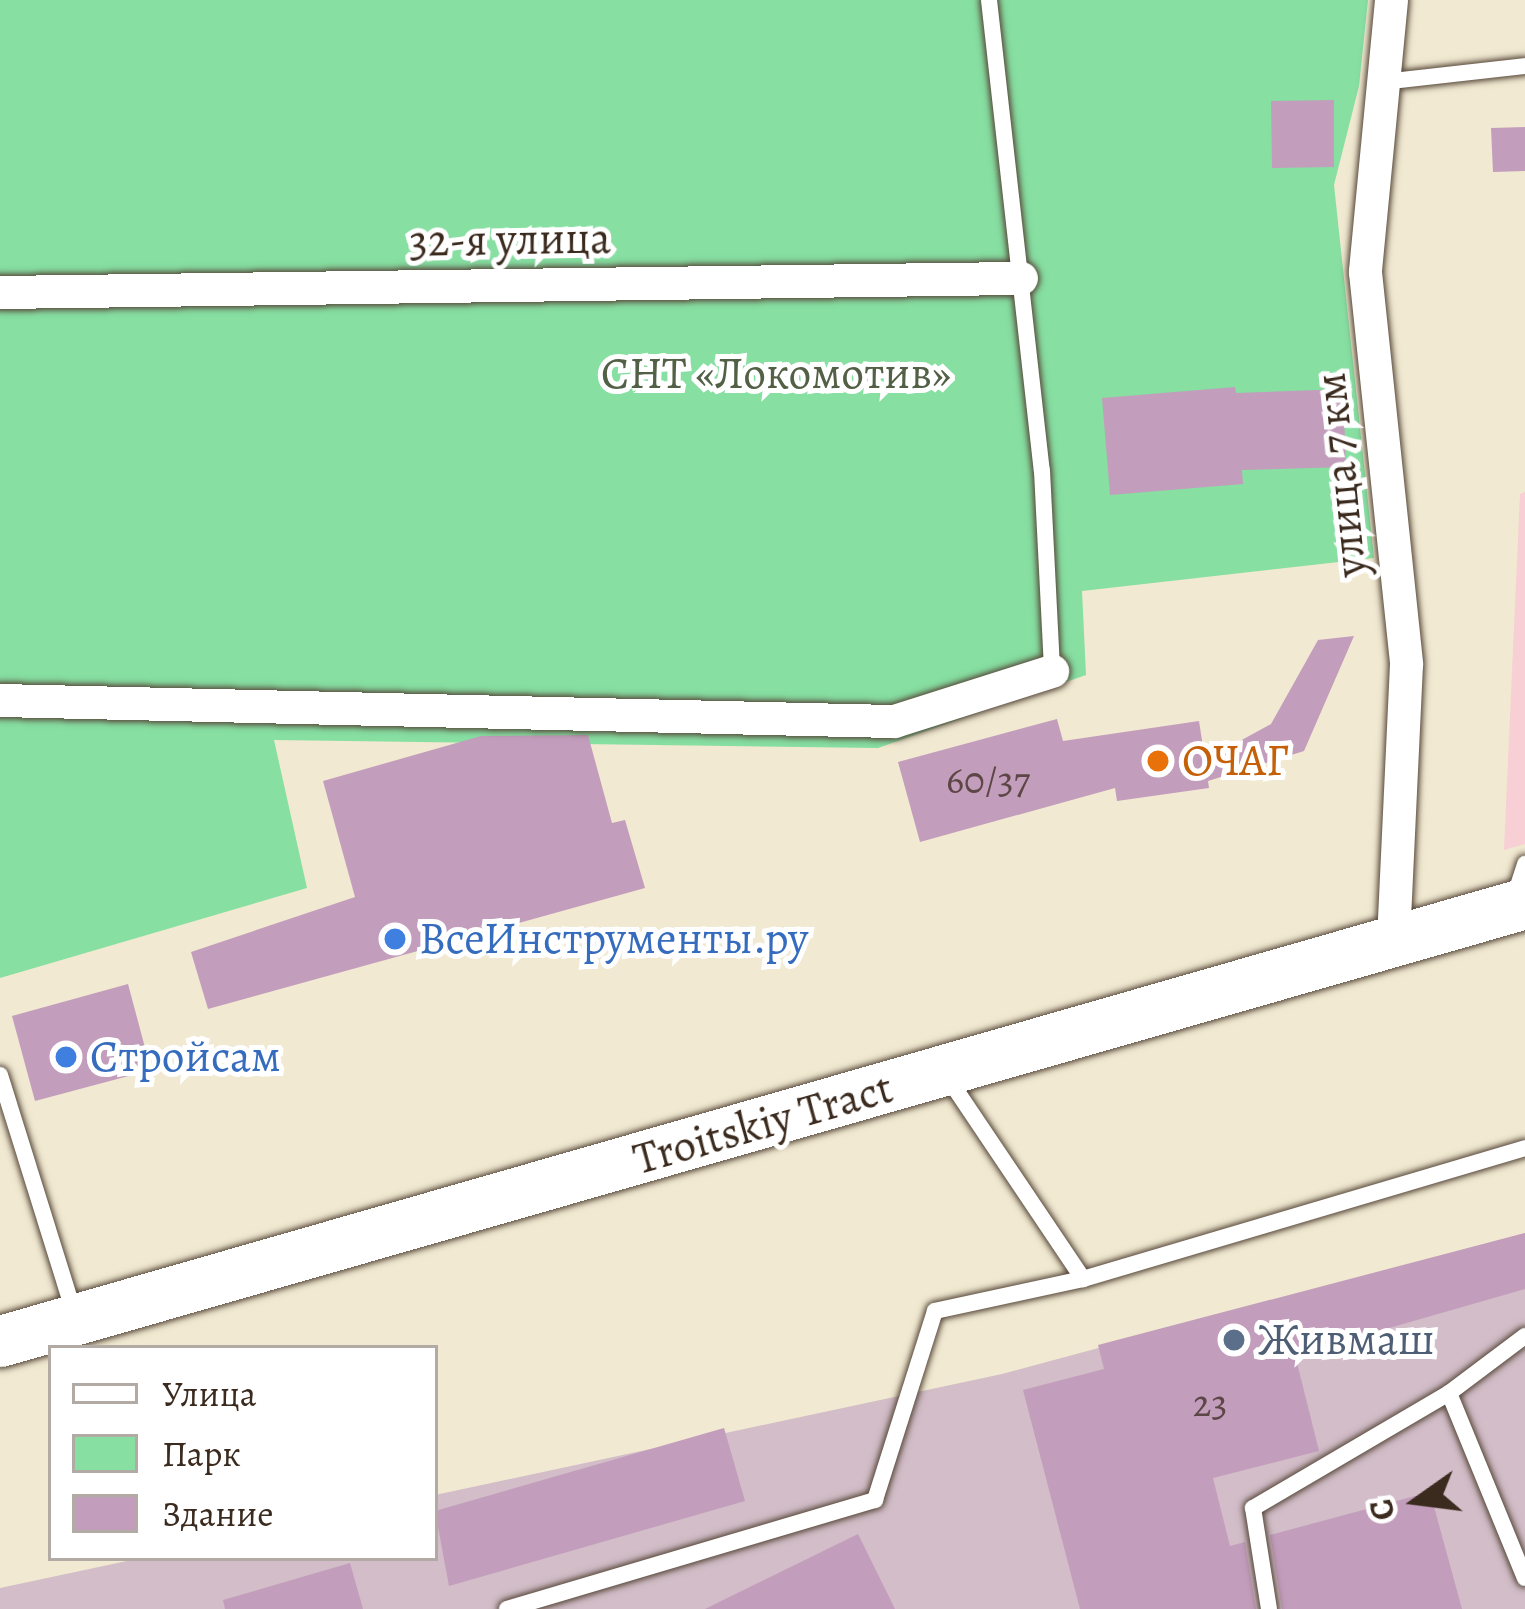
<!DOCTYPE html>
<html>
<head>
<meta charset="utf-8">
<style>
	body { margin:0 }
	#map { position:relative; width:1525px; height:1609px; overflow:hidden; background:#f1e9d1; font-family:Alegreya,serif }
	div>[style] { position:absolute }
	.built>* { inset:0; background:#f7cfd5 }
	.industrial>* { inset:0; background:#d2bdc8 }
	.green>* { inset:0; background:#87dfa2 }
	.building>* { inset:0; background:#c39dbc }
	.roads { filter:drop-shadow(0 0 3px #564739) drop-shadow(0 0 3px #564739) }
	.lane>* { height:16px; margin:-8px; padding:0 8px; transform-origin:8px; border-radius:8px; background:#fff }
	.street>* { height:33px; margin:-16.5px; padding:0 16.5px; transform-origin:16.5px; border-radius:16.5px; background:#fff }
	.primary>* { height:51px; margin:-25.5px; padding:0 25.5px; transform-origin:25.5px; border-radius:25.5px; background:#fff }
	.dots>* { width:33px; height:33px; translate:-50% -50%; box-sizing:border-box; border:6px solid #fff; border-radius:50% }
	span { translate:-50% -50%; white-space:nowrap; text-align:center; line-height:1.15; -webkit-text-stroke:10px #fff; paint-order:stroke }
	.number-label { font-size:39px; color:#5d4746 }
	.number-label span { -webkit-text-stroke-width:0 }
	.street-label { font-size:45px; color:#3b2a1e }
	.park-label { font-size:45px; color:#526046 }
	.food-label { font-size:45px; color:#c56008 }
	.left { translate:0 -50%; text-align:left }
	.shop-label { font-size:45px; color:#366cbe }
	.service-label { font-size:45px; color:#4e5e75 }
	.legend { position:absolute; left:48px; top:1345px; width:390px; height:216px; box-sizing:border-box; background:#fff; border:3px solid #b1aaa5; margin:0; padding:15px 21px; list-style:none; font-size:36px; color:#3b2a1e }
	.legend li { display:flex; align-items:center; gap:24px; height:60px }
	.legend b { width:60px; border:3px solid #b1aaa5 }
	.north { position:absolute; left:1357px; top:1441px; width:120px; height:120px; -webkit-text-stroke:9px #fff; paint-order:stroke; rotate:256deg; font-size:33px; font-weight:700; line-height:48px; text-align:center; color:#3b2a1e }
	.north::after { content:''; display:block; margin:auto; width:42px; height:54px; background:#3b2a1e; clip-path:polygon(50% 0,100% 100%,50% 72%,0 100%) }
</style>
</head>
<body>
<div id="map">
	<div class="built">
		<div style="clip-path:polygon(1525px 492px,1525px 844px,1504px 850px,1520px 494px)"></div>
	</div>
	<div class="industrial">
		<div style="clip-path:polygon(1525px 1233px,1525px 1609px,0 1609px,0 1588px,141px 1558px,435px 1558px,435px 1495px,1002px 1374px)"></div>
	</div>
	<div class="green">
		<div style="clip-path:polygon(0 0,1368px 0,1359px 86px,1334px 185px,1374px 558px,1082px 591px,1086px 675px,878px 748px,274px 740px,307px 888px,0 978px)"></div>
	</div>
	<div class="building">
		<div style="clip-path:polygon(1334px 100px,1334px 167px,1272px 168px,1271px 101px)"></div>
		<div style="clip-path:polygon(1525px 127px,1525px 171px,1493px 172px,1491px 128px)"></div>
		<div style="clip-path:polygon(1235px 387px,1236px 393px,1343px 389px,1346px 467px,1242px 470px,1243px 484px,1110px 495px,1102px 398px)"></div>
		<div style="clip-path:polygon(1354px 636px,1304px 751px,1208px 781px,1209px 788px,1117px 801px,1115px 788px,920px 842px,898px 762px,1057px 719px,1063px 741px,1199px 721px,1205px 760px,1271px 724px,1318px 640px)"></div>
		<div style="clip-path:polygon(588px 735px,612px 823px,625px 820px,645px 888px,208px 1009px,191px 952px,355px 897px,323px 781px,481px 736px)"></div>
		<div style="clip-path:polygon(128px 984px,151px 1070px,35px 1101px,12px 1016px)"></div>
		<div style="clip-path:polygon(1525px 1233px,1525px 1289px,1295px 1355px,1319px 1451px,1213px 1478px,1230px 1546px,1245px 1542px,1256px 1609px,1080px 1609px,1023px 1390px,1104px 1369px,1098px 1345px)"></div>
		<div style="clip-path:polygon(724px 1428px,745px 1501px,449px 1586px,435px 1511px)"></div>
		<div style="clip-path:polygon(1430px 1492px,1462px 1609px,1282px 1609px,1270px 1535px)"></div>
		<div style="clip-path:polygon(858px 1534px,895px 1609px,705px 1609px)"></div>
		<div style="clip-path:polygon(350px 1563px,363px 1609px,225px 1609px,223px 1600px)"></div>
	</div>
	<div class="roads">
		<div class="lane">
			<div style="left:989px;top:0;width:474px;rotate:83.6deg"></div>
			<div style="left:1042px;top:471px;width:200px;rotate:87.1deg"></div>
			<div style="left:1383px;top:82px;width:143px;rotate:-6.4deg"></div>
			<div style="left:1514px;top:898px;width:36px;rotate:-72deg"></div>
			<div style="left:0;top:1075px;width:248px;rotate:72.7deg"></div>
			<div style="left:946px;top:1075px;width:246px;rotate:56.1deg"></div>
			<div style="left:1083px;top:1279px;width:461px;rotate:-16.5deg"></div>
			<div style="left:1449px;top:1393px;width:200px;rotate:67.7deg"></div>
			<div style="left:507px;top:1609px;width:384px;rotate:-16.5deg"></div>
			<div style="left:875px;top:1500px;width:198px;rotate:-72.4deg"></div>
			<div style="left:935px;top:1311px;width:151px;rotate:-12.2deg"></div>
			<div style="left:1269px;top:1609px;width:102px;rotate:-99deg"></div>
			<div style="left:1253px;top:1508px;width:227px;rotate:-30.4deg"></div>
			<div style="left:1449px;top:1393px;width:95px;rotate:-36.9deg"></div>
		</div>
		<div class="street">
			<div style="left:1391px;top:0;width:273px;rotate:95.5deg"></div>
			<div style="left:1365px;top:272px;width:394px;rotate:84deg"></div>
			<div style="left:1406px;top:664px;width:277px;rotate:92.7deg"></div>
			<div style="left:0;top:292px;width:1021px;rotate:-0.79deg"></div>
			<div style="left:0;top:700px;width:894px;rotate:1.35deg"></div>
			<div style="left:894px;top:721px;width:166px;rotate:-17.6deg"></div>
		</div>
		<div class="primary">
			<div style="left:0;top:1341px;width:1587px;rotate:-16.02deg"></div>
		</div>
	</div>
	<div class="dots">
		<div style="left:1158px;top:761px;background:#e8710a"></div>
		<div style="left:395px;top:939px;background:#3f7fe0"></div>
		<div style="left:66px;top:1057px;background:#3f7fe0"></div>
		<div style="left:1234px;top:1340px;background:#5c6f8a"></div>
	</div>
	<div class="number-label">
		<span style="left:988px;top:780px">60/37</span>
		<span style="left:1210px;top:1403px">23</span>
	</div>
	<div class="street-label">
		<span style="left:510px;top:240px;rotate:-1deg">32-я улица</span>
		<span style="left:1341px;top:475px;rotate:-96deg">улица 7 км</span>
		<span style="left:763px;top:1124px;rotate:-16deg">Troitskiy Tract</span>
	</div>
	<div class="park-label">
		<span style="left:776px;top:374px">СНТ «Локомотив»</span>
	</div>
	<div class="food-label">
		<span class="left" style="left:1182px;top:761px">ОЧАГ</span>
	</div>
	<div class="shop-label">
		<span class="left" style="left:419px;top:939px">ВсеИнструменты.ру</span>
		<span class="left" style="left:90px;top:1057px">Стройсам</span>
	</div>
	<div class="service-label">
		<span class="left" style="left:1258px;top:1340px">Живмаш</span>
	</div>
	<ul class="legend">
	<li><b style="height:15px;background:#fff"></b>Улица</li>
	<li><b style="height:33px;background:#87dfa2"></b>Парк</li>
	<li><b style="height:33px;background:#c39dbc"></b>Здание</li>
	</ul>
	<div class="north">С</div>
</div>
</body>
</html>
